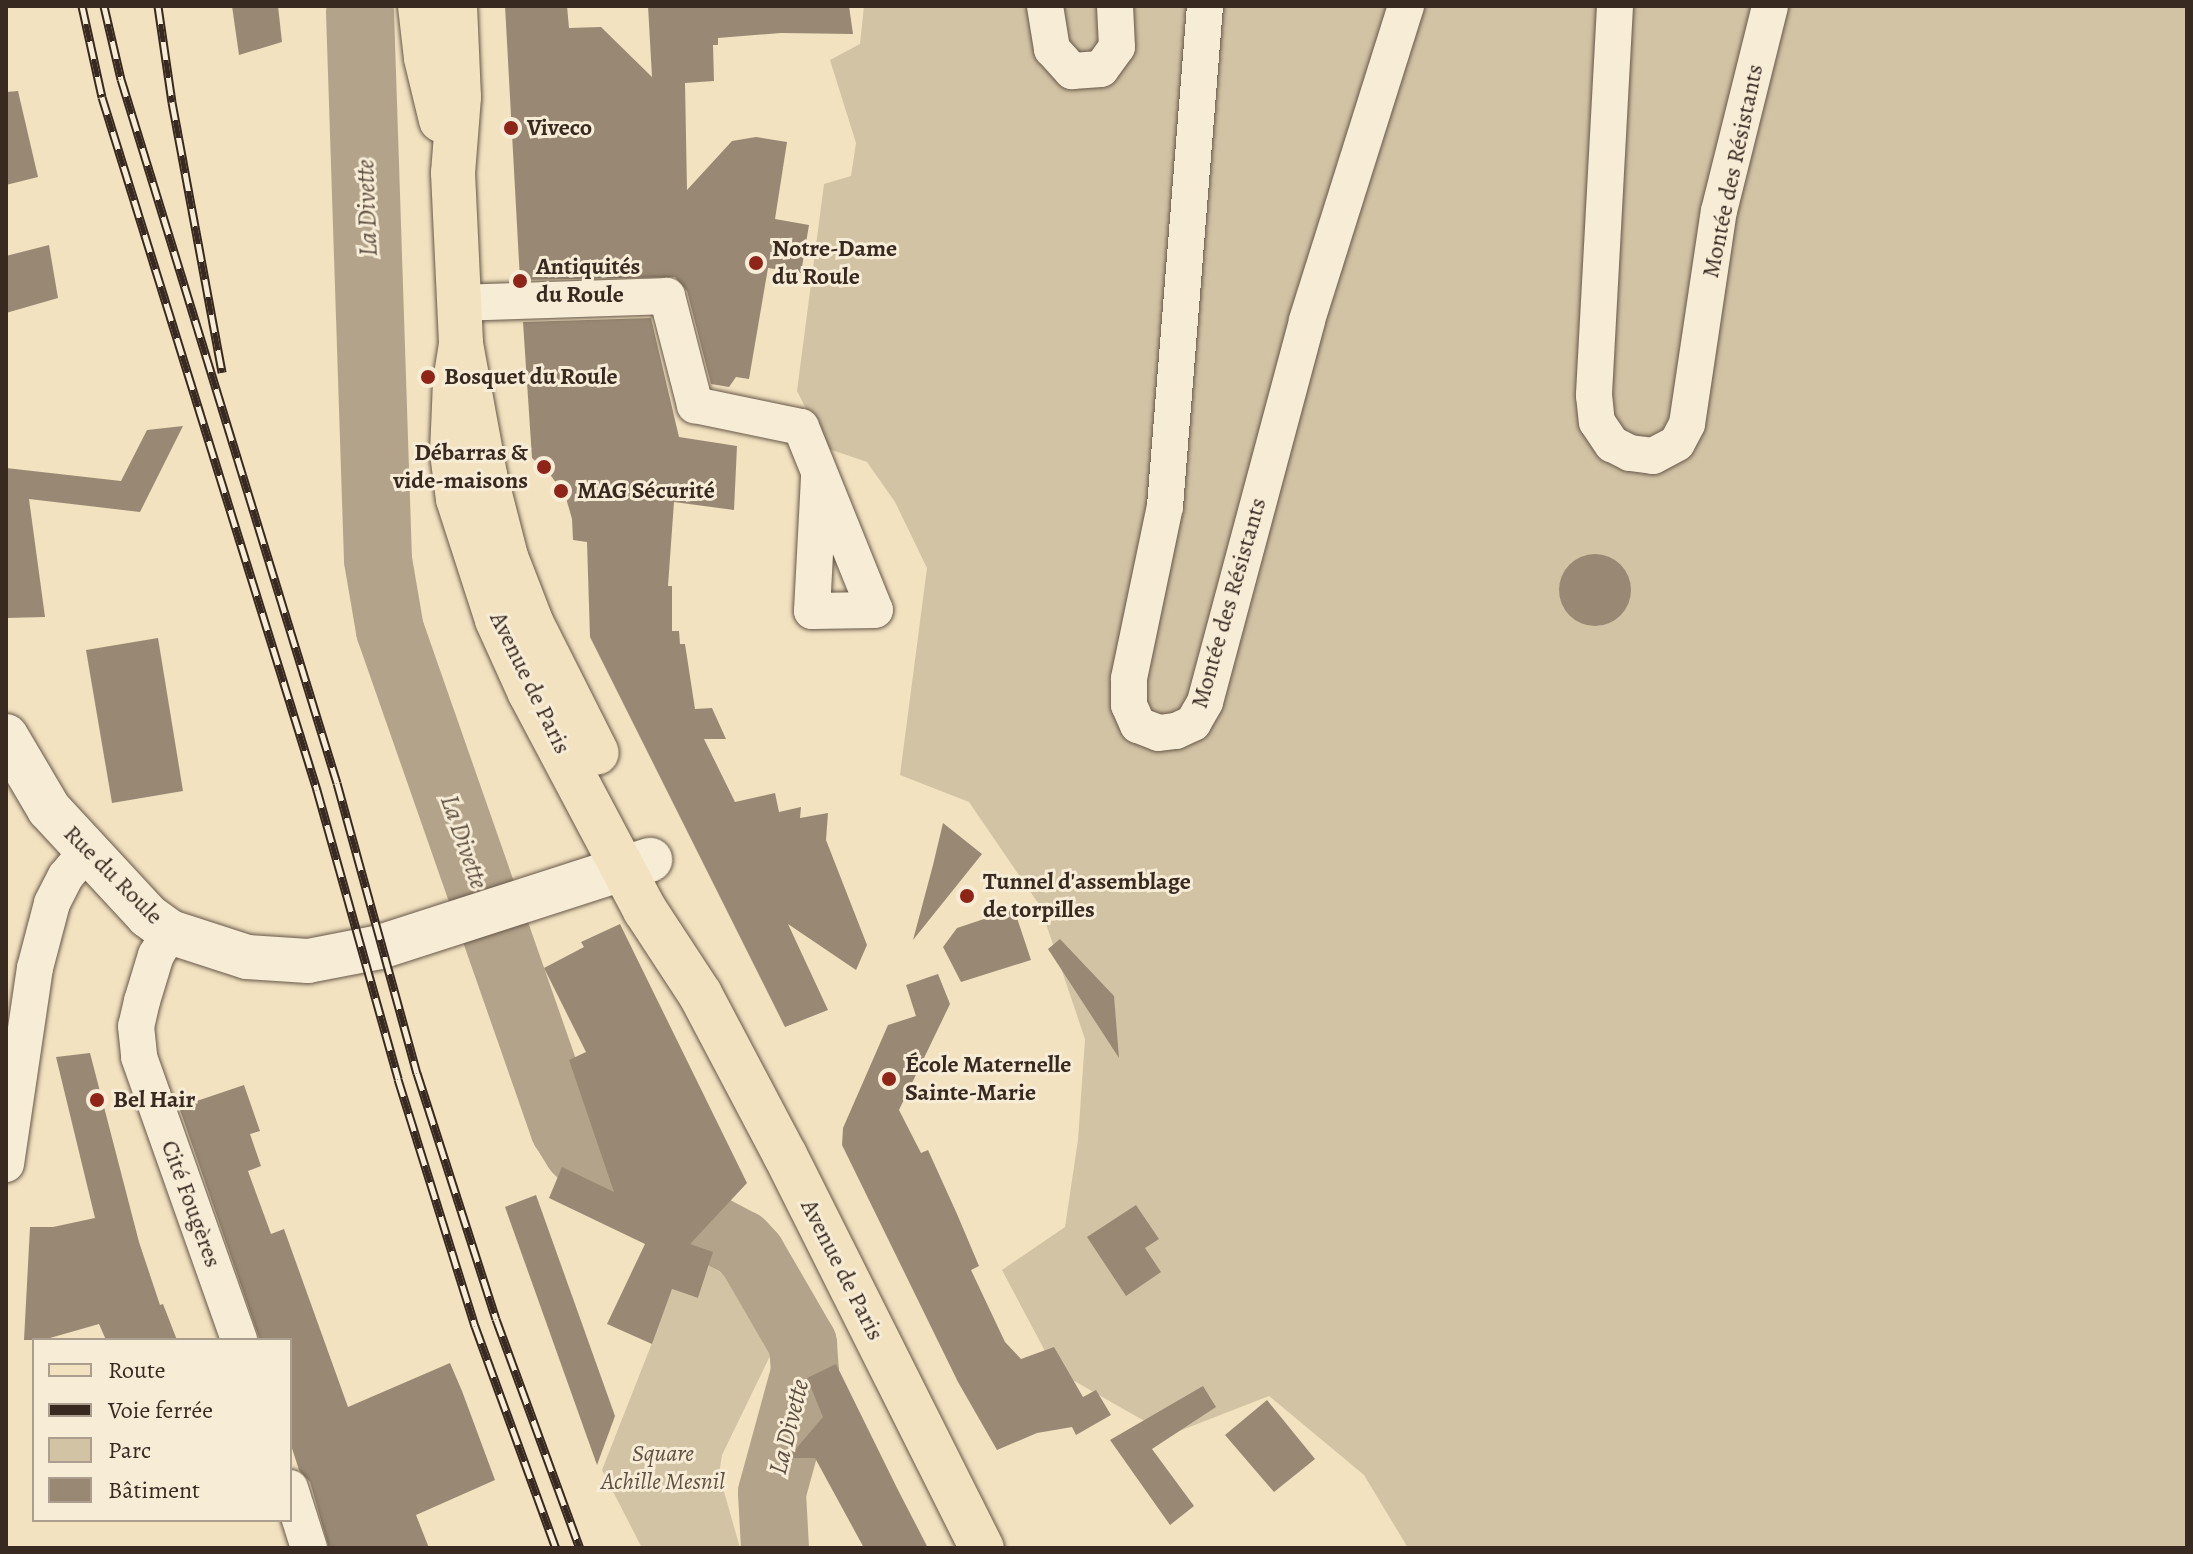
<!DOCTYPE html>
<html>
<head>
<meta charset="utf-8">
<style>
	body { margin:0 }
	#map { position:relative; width:2193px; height:1554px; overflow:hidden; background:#f2e2c0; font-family:Alegreya,serif }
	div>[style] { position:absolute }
	.green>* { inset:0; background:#d2c3a5 }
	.river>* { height:68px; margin:-34px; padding:0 34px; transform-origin:34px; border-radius:34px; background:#b3a38a }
	.building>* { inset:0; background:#998974 }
	.round { border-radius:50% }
	.roads { filter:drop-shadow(0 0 2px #665749) drop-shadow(0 0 2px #665749) }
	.street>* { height:36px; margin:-18px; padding:0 18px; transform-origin:18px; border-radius:18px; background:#f7ecd6 }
	.secondary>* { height:44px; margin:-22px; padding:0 22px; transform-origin:22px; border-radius:22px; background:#f7ecd6 }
	.primary>* { height:44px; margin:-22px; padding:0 22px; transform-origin:22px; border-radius:22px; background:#f2e2c0 }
	.rail>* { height:9px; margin-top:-4.5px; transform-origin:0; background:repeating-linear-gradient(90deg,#f7ecd6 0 18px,#382921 0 36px); box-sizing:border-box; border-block:2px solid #382921 }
	.dots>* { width:22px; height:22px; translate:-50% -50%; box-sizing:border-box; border:4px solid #f7ecd6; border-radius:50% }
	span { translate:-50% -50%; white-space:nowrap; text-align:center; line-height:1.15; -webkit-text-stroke:6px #f7ecd6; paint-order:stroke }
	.poi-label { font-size:24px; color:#382921; font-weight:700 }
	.left { translate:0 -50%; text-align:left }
	.right { translate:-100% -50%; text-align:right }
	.street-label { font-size:24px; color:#382921 }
	.park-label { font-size:24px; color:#5e5042; font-style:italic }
	.water-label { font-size:26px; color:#5d4e40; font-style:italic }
	.frame { position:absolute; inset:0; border:8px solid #382921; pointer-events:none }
	.legend { position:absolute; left:32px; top:1338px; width:260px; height:184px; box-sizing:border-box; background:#f7ecd6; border:2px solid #ab9e8e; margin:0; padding:10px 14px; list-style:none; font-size:24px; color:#382921 }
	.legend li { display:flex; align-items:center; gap:16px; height:40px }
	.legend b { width:40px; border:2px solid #ab9e8e }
</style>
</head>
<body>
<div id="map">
	<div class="green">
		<div style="clip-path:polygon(864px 6px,2187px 6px,2187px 1548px,1408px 1548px,1364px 1475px,1269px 1396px,1169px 1435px,1055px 1370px,1002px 1270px,1065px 1227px,1078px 1140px,1085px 1039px,1040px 906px,969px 802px,900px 775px,927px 568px,895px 502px,867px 462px,826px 448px,797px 391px,824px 184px,851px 176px,856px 143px,830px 60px,860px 44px)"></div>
		<div style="clip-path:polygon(709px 1265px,745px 1288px,759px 1311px,769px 1337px,771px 1354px,722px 1455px,719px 1474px,740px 1548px,642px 1548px,602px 1470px,652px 1343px,666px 1287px,698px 1298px)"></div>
	</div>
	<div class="river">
		<div style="left:360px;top:12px;width:548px;rotate:88.12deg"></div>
		<div style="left:378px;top:560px;width:71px;rotate:80.3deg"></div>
		<div style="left:390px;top:630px;width:528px;rotate:70.74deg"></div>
		<div style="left:564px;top:1128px;width:25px;rotate:58deg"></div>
		<div style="left:577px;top:1149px;width:24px;rotate:45deg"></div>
		<div style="left:594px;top:1166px;width:166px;rotate:28deg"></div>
		<div style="left:741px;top:1244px;width:16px;rotate:47deg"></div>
		<div style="left:752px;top:1256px;width:102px;rotate:59.9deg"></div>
		<div style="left:803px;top:1344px;width:28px;rotate:86deg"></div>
		<div style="left:805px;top:1372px;width:125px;rotate:105.3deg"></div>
		<div style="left:772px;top:1493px;width:55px;rotate:86.9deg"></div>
	</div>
	<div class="building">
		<div style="clip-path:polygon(232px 6px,278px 6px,282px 42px,239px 55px)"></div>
		<div style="clip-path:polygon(505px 6px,567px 6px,569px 28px,601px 27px,652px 77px,648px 6px,849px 6px,853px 34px,781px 33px,718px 38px,718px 45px,713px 45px,714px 81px,685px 83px,687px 190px,732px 141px,756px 137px,787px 142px,775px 219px,809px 225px,801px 273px,768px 268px,749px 379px,736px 377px,729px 387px,711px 384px,687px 291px,675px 277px,520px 280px)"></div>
		<div style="clip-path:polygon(18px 91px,38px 177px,6px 185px,6px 92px)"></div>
		<div style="clip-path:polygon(49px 245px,58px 298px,6px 313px,6px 256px)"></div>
		<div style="clip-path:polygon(651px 318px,679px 437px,737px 446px,734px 510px,674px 502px,668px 586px,672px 586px,672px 631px,679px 631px,680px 644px,685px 644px,695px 709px,712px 708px,726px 739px,704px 739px,735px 802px,775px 793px,779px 812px,801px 807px,800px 818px,828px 813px,826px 840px,867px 945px,856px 970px,788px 924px,828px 1010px,785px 1027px,590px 637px,587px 542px,573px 540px,572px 519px,566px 498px,552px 477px,532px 458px,523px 322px)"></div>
		<div style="clip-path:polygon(183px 426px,140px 512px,29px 499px,45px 617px,6px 618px,6px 468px,121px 481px,147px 430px)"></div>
		<div class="round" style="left:1559px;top:554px;width:72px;height:72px"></div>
		<div style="clip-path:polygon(158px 638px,183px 791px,112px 803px,86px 650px)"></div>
		<div style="clip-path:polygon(943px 823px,982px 854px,913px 940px,933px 865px)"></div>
		<div style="clip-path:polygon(1014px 909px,1031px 960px,961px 982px,943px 947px,957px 928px)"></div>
		<div style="clip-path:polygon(620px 924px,747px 1183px,690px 1244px,713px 1252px,698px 1298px,672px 1289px,652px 1344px,607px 1324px,645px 1244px,549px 1198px,562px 1167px,614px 1192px,569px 1060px,586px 1052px,544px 968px,584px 947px,581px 942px)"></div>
		<div style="clip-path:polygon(1060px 939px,1114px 996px,1119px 1058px,1048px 949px)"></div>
		<div style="clip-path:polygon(938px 974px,950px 1004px,899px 1110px,921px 1153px,928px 1150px,957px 1214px,979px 1266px,971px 1270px,1005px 1342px,1021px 1359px,1054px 1347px,1083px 1397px,1096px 1390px,1111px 1415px,1076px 1435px,1072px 1427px,1037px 1433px,997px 1450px,958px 1382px,842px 1145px,843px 1128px,888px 1025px,916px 1016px,906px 985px)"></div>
		<div style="clip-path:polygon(90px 1053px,139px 1242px,160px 1305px,163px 1304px,177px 1340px,106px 1340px,99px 1324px,43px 1340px,24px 1340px,30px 1227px,53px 1227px,95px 1218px,56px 1057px)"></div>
		<div style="clip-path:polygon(244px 1085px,260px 1131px,250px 1134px,261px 1166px,248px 1171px,271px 1234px,284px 1229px,348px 1407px,450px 1363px,462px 1391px,495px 1480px,416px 1515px,429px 1548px,329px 1548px,310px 1482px,299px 1470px,290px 1442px,290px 1340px,260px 1340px,179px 1107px)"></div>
		<div style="clip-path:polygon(536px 1195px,615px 1416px,597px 1465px,505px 1207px)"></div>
		<div style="clip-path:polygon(1136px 1205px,1159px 1239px,1145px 1248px,1161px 1272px,1126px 1296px,1087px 1237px)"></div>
		<div style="clip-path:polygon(836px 1364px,897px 1488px,928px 1548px,864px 1548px,815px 1458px,788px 1458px,823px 1417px,807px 1378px)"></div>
		<div style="clip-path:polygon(1203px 1386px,1216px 1407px,1152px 1449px,1194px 1506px,1170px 1525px,1110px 1440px)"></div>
		<div style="clip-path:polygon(1267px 1400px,1315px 1459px,1274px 1492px,1225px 1435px)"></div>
	</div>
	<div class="roads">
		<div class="street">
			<div style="left:1045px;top:6px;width:44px;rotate:80.8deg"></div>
			<div style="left:1052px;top:49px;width:30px;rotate:48deg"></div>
			<div style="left:1072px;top:71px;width:29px;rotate:-4deg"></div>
			<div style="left:1101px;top:69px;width:27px;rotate:-54deg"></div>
			<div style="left:1117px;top:47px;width:41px;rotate:-92.8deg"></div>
			<div style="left:1205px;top:6px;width:502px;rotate:94.57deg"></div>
			<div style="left:1165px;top:506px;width:177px;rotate:101.8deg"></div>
			<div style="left:1129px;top:679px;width:26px;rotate:90deg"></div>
			<div style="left:1129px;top:705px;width:22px;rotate:66deg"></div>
			<div style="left:1138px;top:725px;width:22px;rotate:21deg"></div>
			<div style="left:1159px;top:733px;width:17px;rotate:-7deg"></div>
			<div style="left:1176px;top:731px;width:19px;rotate:-25deg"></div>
			<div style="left:1193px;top:723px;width:24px;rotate:-60deg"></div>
			<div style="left:1205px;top:702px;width:395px;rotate:-75deg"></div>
			<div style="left:1307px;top:320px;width:329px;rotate:-72.5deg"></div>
			<div style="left:1615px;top:6px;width:390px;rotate:93.1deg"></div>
			<div style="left:1594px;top:395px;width:27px;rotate:84deg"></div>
			<div style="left:1597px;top:422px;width:27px;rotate:56deg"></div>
			<div style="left:1612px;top:444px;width:20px;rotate:27deg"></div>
			<div style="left:1630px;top:453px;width:23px;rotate:7deg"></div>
			<div style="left:1653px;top:456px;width:27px;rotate:-28deg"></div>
			<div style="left:1677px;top:443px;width:21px;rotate:-62deg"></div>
			<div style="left:1687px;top:424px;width:215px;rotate:-81.5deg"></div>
			<div style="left:1719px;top:211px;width:211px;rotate:-76deg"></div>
			<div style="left:459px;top:303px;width:208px;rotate:-1.9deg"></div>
			<div style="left:667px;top:296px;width:113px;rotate:75.6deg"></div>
			<div style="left:695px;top:405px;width:108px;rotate:11.7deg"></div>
			<div style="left:801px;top:427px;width:197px;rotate:68deg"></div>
			<div style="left:875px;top:610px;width:63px;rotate:179.1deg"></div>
			<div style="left:812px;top:611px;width:135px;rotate:-87deg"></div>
			<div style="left:170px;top:932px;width:27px;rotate:121deg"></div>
			<div style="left:156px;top:955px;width:48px;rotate:106.9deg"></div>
			<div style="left:142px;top:1001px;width:26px;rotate:103deg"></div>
			<div style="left:136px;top:1026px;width:31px;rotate:84deg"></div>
			<div style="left:139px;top:1057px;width:300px;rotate:70.5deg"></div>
			<div style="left:6px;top:1164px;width:198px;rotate:-81.6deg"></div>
			<div style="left:35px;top:968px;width:67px;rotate:-75.3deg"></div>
			<div style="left:52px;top:903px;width:30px;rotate:-63deg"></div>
			<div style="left:66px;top:876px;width:31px;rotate:-50deg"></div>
			<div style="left:290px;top:1488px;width:63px;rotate:72.4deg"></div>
		</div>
		<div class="secondary">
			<div style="left:6px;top:736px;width:85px;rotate:59.5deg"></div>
			<div style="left:49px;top:809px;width:146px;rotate:47.2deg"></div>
			<div style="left:148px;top:916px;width:27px;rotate:36deg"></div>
			<div style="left:170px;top:932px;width:81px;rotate:18deg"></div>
			<div style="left:247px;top:957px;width:61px;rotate:3.8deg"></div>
			<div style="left:308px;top:961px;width:73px;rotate:-11deg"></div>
			<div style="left:380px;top:947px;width:284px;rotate:-17.9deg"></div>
		</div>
		<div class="primary">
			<div style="left:420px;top:6px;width:52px;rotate:83.4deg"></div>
			<div style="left:426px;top:58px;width:64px;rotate:76.4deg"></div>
			<div style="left:455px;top:6px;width:91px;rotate:87.5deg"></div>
			<div style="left:459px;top:97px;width:76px;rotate:94.5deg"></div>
			<div style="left:453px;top:173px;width:171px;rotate:87.3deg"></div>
			<div style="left:461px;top:344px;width:133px;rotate:79.6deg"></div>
			<div style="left:485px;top:475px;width:85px;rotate:75.6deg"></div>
			<div style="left:506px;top:557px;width:72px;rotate:68.8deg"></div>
			<div style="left:532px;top:624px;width:144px;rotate:63.3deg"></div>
			<div style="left:461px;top:344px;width:38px;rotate:99deg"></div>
			<div style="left:455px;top:382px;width:71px;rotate:92.4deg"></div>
			<div style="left:452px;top:453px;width:46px;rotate:82.6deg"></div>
			<div style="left:458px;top:499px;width:127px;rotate:72.1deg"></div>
			<div style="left:497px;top:620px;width:80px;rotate:65.7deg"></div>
			<div style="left:530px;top:693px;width:246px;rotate:62.1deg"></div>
			<div style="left:645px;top:910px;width:100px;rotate:56.8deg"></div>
			<div style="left:700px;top:994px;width:182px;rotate:62.2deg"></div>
			<div style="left:785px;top:1155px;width:440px;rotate:63.4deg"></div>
		</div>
	</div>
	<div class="rail">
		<div style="left:82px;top:6px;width:93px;rotate:77.6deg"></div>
		<div style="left:102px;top:97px;width:726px;rotate:72.76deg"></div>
		<div style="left:317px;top:790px;width:300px;rotate:74.3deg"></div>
		<div style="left:398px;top:1079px;width:259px;rotate:72.7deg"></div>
		<div style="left:475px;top:1326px;width:236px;rotate:70deg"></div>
		<div style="left:104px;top:6px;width:75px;rotate:76.9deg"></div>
		<div style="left:121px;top:79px;width:736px;rotate:72.94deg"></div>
		<div style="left:337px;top:783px;width:301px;rotate:74.6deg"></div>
		<div style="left:417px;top:1073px;width:258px;rotate:72.2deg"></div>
		<div style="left:496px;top:1319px;width:244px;rotate:69.9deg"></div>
		<div style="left:158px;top:6px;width:97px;rotate:81.7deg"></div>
		<div style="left:172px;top:102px;width:275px;rotate:79.5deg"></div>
	</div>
	<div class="dots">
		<div style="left:511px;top:128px;background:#8f2418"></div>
		<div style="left:756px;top:263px;background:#8f2418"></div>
		<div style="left:520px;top:281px;background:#8f2418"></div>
		<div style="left:428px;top:377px;background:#8f2418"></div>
		<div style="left:544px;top:467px;background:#8f2418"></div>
		<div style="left:561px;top:491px;background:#8f2418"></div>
		<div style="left:967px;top:896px;background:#8f2418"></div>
		<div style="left:889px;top:1079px;background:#8f2418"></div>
		<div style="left:97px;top:1100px;background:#8f2418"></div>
	</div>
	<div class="poi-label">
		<span class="left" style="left:527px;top:128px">Viveco</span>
		<span class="left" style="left:772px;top:263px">Notre-Dame<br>du Roule</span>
		<span class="left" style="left:536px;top:281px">Antiquités<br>du Roule</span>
		<span class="left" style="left:444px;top:377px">Bosquet du Roule</span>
		<span class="right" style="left:528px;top:467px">Débarras &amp;<br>vide-maisons</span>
		<span class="left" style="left:577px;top:491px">MAG Sécurité</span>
		<span class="left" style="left:983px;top:896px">Tunnel d'assemblage<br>de torpilles</span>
		<span class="left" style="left:905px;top:1079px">École Maternelle<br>Sainte-Marie</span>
		<span class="left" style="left:113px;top:1100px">Bel Hair</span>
	</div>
	<div class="street-label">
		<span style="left:1733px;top:171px;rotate:-78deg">Montée des Résistants</span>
		<span style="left:1229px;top:603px;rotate:-74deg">Montée des Résistants</span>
		<span style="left:530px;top:683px;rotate:64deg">Avenue de Paris</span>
		<span style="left:113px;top:875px;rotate:45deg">Rue du Roule</span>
		<span style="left:191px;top:1204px;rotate:70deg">Cité Fougères</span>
		<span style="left:842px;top:1270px;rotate:63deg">Avenue de Paris</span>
	</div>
	<div class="park-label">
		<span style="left:663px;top:1468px">Square<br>Achille Mesnil</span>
	</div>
	<div class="water-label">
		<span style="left:367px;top:208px;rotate:-92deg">La Divette</span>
		<span style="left:464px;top:842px;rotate:71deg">La Divette</span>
		<span style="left:789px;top:1427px;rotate:-76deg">La Divette</span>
	</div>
	<div class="frame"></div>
	<ul class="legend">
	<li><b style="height:10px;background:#f2e2c0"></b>Route</li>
	<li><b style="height:10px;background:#382921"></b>Voie ferrée</li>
	<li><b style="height:22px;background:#d2c3a5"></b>Parc</li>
	<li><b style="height:22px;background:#998974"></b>Bâtiment</li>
	</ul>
</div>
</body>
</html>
